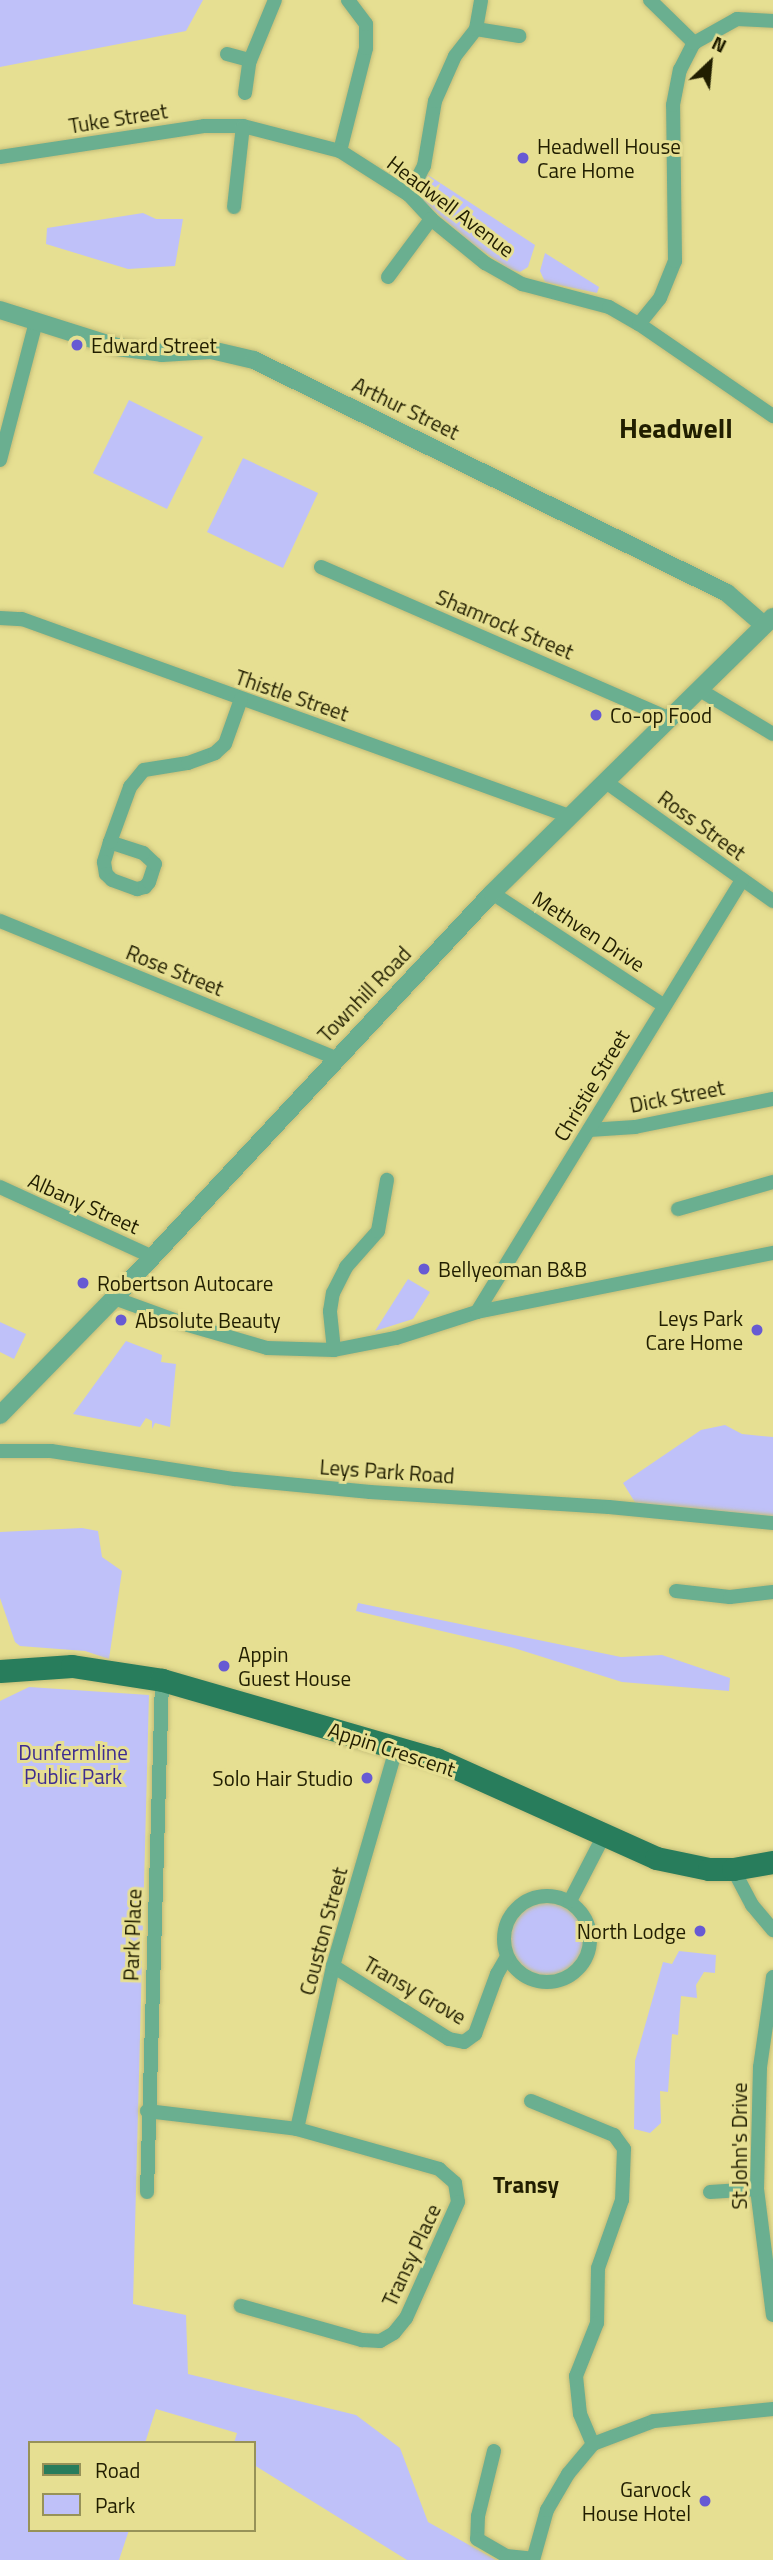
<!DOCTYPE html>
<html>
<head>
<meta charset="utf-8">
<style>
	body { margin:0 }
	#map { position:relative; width:773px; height:2560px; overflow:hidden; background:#e6df92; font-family:"Titillium Web",sans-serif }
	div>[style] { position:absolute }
	.green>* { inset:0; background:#bfc1f9 }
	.round { border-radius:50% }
	.roads { filter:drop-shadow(0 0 2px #c3bc78) drop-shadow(0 0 2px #c3bc78) }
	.minor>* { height:14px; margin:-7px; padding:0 7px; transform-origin:7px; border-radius:7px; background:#6aaf90 }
	.minor>.ring { margin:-7px; padding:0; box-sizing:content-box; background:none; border:14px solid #6aaf90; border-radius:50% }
	.tertiary>* { height:18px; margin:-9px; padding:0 9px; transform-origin:9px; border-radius:9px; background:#6aaf90 }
	.primary>* { height:23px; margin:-11.5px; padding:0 11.5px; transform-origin:11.5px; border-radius:11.5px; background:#287d5c }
	.dots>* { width:19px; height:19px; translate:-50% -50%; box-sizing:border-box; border:4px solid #e6df92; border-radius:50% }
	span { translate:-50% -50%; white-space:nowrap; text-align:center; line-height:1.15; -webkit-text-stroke:6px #e6df92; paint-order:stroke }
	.street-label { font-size:21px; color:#211e00 }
	.poi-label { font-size:21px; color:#211e00 }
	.left { translate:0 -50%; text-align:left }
	.right { translate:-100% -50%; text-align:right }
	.park-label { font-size:21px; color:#3d2b91 }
	.neighbourhood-label { font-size:23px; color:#211e00; font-weight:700 }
	.district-label { font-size:28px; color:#211e00; font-weight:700 }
	.legend { position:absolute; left:28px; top:2441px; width:228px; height:91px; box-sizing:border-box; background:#e6df92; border:2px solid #979258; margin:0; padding:9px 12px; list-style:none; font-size:21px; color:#211e00 }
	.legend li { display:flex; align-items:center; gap:14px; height:35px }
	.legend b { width:35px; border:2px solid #979258 }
	.north { position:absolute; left:675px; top:28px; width:70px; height:70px; -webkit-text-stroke:5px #e6df92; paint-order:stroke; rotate:26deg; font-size:19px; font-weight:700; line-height:28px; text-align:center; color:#211e00 }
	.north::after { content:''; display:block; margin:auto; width:24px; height:32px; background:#211e00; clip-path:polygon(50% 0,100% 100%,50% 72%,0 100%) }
</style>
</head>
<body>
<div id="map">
	<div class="green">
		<div style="clip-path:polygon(0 0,203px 0,186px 31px,0 67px)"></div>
		<div style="clip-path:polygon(428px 175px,535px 245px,528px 267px,520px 272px,509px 269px,473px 244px,422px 200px,418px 191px)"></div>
		<div style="clip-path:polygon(143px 213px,156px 219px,183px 219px,175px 266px,128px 269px,46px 244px,47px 228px)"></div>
		<div style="clip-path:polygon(545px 253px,599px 287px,597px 293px,545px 282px,540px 271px)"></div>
		<div style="clip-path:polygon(129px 400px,203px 437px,167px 509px,93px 473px)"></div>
		<div style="clip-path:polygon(243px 458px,318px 493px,283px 568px,207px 532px)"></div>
		<div style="clip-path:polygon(408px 1279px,430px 1292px,413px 1319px,375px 1331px)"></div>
		<div style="clip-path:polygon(0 1322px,26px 1334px,14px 1359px,0 1352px)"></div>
		<div style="clip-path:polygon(126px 1341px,162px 1355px,161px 1362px,176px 1364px,170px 1427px,155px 1423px,152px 1429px,152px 1421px,146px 1418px,140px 1427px,73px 1414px)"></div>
		<div style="clip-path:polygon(725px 1425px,742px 1434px,773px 1437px,773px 1517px,636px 1504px,623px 1483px,701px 1430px)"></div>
		<div style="clip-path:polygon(82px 1528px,98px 1531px,102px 1557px,122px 1571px,109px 1659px,85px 1651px,20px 1646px,15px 1642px,0 1598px,0 1532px)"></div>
		<div style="clip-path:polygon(358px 1603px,621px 1657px,662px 1655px,730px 1678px,729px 1691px,622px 1682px,514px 1648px,356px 1611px)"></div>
		<div style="clip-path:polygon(29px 1687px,149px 1695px,133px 2304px,186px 2315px,188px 2374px,356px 2415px,400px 2448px,428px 2522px,496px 2560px,407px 2560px,254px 2465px,254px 2443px,234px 2443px,237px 2433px,156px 2409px,145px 2443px,30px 2443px,30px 2530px,129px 2530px,119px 2560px,0 2560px,0 1701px)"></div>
		<div class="round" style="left:509px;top:1901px;width:76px;height:76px"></div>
		<div style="clip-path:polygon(679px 1951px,716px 1955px,715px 1973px,704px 1972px,696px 1985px,697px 1998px,681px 1996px,678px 2035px,672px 2034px,668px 2092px,660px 2091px,661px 2123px,650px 2133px,634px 2129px,635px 2061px,663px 1962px,672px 1964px)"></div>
	</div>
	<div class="roads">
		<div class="minor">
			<div style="left:650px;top:0;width:62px;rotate:44.3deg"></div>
			<div style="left:476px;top:29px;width:44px;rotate:9.2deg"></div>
			<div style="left:227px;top:54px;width:24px;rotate:15deg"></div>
			<div style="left:245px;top:93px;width:30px;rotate:-82deg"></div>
			<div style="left:249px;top:63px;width:68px;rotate:-67.6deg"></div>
			<div style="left:340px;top:151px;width:106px;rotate:-75.8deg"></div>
			<div style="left:366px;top:48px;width:24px;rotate:-90deg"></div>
			<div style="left:366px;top:24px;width:30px;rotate:-127deg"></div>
			<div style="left:0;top:157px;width:206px;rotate:-8.6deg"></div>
			<div style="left:204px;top:126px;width:39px"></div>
			<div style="left:243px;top:126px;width:100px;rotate:14.5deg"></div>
			<div style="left:340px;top:151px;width:82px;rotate:32.5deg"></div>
			<div style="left:409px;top:195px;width:33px;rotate:47deg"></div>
			<div style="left:431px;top:219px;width:70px;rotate:39.2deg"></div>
			<div style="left:485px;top:263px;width:43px;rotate:29.6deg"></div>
			<div style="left:522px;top:284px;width:90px;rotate:14.8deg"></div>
			<div style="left:609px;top:307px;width:34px;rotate:30deg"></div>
			<div style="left:639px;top:324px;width:163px;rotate:34.5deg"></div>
			<div style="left:409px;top:195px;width:33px;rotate:-63deg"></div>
			<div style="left:424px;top:166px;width:66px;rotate:-80.4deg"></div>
			<div style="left:435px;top:101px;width:49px;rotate:-66deg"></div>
			<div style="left:455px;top:56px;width:34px;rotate:-52deg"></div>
			<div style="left:476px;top:29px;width:29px;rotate:-80deg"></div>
			<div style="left:234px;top:207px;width:81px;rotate:-83.7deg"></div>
			<div style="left:388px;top:277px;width:72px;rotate:-53.4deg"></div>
			<div style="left:639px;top:324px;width:33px;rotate:-51deg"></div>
			<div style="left:660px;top:298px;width:40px;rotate:-68deg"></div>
			<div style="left:675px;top:261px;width:156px;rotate:-90.7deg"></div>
			<div style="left:673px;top:105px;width:36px;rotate:-79deg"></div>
			<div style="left:680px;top:70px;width:30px;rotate:-63deg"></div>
			<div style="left:694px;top:43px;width:49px;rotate:-29.2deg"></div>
			<div style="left:737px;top:19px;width:36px;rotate:3deg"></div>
			<div style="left:0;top:460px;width:143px;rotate:-75.4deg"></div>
			<div style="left:321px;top:567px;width:382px;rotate:23.5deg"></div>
			<div style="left:0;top:618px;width:22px;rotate:3deg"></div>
			<div style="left:22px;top:619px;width:581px;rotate:19.81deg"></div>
			<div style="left:700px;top:690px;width:85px;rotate:31.1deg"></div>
			<div style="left:606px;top:782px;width:205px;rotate:35.5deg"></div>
			<div style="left:110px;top:842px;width:21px;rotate:107deg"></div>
			<div style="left:104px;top:862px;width:12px;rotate:81deg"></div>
			<div style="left:106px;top:874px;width:8px;rotate:45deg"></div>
			<div style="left:112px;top:880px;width:27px;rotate:20deg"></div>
			<div style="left:137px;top:889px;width:8px;rotate:-14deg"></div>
			<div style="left:145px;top:887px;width:6px;rotate:-51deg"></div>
			<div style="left:149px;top:882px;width:19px;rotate:-72deg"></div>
			<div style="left:155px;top:864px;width:16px;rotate:-137deg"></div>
			<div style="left:143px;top:853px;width:35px;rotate:-162deg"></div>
			<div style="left:110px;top:842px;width:59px;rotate:-70deg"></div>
			<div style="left:130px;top:787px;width:22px;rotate:-51deg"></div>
			<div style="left:144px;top:770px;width:45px;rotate:-9deg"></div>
			<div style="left:188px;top:763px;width:29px;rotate:-20deg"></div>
			<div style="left:215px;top:753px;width:13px;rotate:-42deg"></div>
			<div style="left:225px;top:744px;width:48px;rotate:-70.4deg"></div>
			<div style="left:492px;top:893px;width:204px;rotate:33.2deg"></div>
			<div style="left:0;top:921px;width:362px;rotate:22.2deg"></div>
			<div style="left:589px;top:1130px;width:46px;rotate:-3.7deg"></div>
			<div style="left:635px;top:1127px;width:141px;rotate:-11.5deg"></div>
			<div style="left:0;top:1187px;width:166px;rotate:24.6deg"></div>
			<div style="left:678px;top:1209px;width:99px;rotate:-15.9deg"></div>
			<div style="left:114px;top:1298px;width:79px;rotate:20deg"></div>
			<div style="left:188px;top:1325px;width:82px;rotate:16.2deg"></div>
			<div style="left:267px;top:1348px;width:67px;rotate:1.7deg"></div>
			<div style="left:334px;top:1350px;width:63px;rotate:-11deg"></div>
			<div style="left:396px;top:1338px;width:85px;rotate:-17.8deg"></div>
			<div style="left:477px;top:1312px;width:302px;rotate:-11.3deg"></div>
			<div style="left:477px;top:1312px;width:507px;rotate:-58.47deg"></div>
			<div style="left:334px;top:1350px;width:39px;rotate:-96deg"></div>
			<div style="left:330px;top:1311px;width:18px;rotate:-81deg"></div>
			<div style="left:333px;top:1293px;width:29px;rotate:-63deg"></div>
			<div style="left:346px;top:1267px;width:48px;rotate:-48.4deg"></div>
			<div style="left:378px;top:1231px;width:52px;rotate:-80deg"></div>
			<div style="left:0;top:1451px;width:51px"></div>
			<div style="left:51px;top:1451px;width:186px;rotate:8.7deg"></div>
			<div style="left:235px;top:1479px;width:136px;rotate:5.5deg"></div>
			<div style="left:370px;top:1492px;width:239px;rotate:3.6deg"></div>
			<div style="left:609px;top:1507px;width:165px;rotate:5.6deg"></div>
			<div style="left:676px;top:1591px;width:54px;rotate:6.3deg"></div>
			<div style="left:730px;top:1597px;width:43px;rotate:-6.6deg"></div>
			<div style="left:733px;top:1869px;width:41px;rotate:62.2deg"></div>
			<div style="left:752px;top:1905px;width:33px;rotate:50deg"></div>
			<div class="ring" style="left:504px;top:1896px;width:72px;height:72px"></div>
			<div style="left:570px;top:1901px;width:74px;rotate:-62.7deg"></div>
			<div style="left:333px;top:1966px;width:137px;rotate:32.2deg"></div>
			<div style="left:449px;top:2039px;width:15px;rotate:11deg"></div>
			<div style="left:464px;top:2042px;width:14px;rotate:-36deg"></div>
			<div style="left:475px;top:2034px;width:64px;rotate:-69.9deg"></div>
			<div style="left:497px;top:1974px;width:20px;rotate:-60deg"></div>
			<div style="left:773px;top:1977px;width:91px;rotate:98.2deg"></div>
			<div style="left:760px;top:2067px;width:122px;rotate:91.4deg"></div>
			<div style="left:757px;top:2189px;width:127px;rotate:82.8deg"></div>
			<div style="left:531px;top:2101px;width:90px;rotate:22.3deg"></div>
			<div style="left:614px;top:2135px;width:17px;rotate:54deg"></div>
			<div style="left:624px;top:2149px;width:51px;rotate:92.2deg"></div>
			<div style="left:622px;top:2200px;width:72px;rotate:109.4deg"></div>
			<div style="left:598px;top:2268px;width:55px;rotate:91deg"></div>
			<div style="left:597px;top:2323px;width:57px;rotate:111.6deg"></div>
			<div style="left:576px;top:2376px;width:38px;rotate:84deg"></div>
			<div style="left:580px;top:2414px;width:33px;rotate:67deg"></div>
			<div style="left:147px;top:2111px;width:151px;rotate:6.8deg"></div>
			<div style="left:297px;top:2129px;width:148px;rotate:15.7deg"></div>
			<div style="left:439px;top:2169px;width:21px;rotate:41deg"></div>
			<div style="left:455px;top:2183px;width:19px;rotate:81deg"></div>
			<div style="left:458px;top:2202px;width:127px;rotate:114.1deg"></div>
			<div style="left:406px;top:2318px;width:19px;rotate:129deg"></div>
			<div style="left:394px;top:2333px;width:16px;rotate:150deg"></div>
			<div style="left:380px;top:2341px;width:18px;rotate:-177deg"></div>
			<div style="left:362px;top:2340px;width:126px;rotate:-164.3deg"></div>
			<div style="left:297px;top:2129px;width:167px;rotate:-77.5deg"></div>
			<div style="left:333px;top:1966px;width:229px;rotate:-73.8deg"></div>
			<div style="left:147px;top:2192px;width:512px;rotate:-88.32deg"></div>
			<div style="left:710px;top:2192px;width:47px;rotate:-3.7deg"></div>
			<div style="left:494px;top:2451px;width:67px;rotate:103.8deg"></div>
			<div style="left:478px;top:2516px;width:23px;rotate:92deg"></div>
			<div style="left:477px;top:2539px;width:34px;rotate:30deg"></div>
			<div style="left:506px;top:2556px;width:27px;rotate:6deg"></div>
			<div style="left:533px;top:2560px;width:52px;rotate:-74.4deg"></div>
			<div style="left:547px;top:2510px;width:42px;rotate:-59.7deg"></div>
			<div style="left:568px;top:2474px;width:39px;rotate:-50deg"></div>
			<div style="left:593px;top:2444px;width:65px;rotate:-20.7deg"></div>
			<div style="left:654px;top:2421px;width:120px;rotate:-5.8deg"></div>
		</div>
		<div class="tertiary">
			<div style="left:0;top:310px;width:123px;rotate:17.5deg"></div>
			<div style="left:117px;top:347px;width:45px;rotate:7.6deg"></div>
			<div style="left:162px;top:353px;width:49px;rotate:-3.5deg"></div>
			<div style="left:211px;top:350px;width:44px;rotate:13.1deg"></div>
			<div style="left:254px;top:360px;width:527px;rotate:26.22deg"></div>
			<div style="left:727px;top:593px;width:49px;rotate:40.9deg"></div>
			<div style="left:0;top:1415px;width:163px;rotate:-45.7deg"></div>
			<div style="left:114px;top:1298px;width:554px;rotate:-46.97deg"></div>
			<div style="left:492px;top:893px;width:394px;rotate:-44.5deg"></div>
		</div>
		<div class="primary">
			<div style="left:0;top:1671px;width:72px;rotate:-4deg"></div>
			<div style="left:72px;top:1666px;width:91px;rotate:8.8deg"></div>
			<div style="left:162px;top:1680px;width:285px;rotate:16.1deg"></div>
			<div style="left:436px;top:1759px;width:241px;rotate:24.2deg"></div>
			<div style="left:656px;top:1858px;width:54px;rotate:11.7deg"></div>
			<div style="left:709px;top:1869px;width:24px"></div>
			<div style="left:733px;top:1869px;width:41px;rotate:-9.9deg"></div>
		</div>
	</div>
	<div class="dots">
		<div style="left:523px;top:158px;background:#675ad3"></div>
		<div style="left:77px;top:345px;background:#675ad3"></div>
		<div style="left:596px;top:715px;background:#675ad3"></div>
		<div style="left:424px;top:1269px;background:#675ad3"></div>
		<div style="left:83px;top:1283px;background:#675ad3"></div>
		<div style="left:121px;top:1320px;background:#675ad3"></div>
		<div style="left:757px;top:1330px;background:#675ad3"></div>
		<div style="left:224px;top:1666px;background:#675ad3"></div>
		<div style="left:367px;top:1778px;background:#675ad3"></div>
		<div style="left:700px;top:1931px;background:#675ad3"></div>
		<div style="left:705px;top:2501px;background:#675ad3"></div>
	</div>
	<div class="street-label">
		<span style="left:118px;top:118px;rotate:-9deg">Tuke Street</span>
		<span style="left:451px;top:206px;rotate:37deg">Headwell Avenue</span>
		<span style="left:406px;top:408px;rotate:26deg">Arthur Street</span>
		<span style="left:505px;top:624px;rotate:23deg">Shamrock Street</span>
		<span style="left:292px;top:695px;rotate:19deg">Thistle Street</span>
		<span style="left:702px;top:825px;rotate:36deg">Ross Street</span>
		<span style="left:589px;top:931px;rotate:33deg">Methven Drive</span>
		<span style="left:175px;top:970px;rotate:22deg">Rose Street</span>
		<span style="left:364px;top:994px;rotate:-46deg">Townhill Road</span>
		<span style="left:591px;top:1085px;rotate:-59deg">Christie Street</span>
		<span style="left:677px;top:1096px;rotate:-11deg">Dick Street</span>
		<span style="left:84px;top:1203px;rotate:24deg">Albany Street</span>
		<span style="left:387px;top:1471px;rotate:4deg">Leys Park Road</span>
		<span style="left:392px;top:1749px;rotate:18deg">Appin Crescent</span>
		<span style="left:323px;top:1931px;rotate:-75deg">Couston Street</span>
		<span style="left:132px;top:1935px;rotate:-88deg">Park Place</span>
		<span style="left:415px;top:1990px;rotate:30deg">Transy Grove</span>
		<span style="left:739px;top:2146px;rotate:-90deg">St John's Drive</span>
		<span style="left:411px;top:2255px;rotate:-65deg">Transy Place</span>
	</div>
	<div class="poi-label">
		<span class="left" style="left:537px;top:158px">Headwell House<br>Care Home</span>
		<span class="left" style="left:91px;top:345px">Edward Street</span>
		<span class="left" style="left:610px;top:715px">Co-op Food</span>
		<span class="left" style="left:438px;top:1269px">Bellyeoman B&amp;B</span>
		<span class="left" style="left:97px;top:1283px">Robertson Autocare</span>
		<span class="right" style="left:743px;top:1330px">Leys Park<br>Care Home</span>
		<span class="left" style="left:135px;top:1320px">Absolute Beauty</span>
		<span class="left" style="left:238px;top:1666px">Appin<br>Guest House</span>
		<span class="right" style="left:353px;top:1778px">Solo Hair Studio</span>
		<span class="right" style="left:686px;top:1931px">North Lodge</span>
		<span class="right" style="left:691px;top:2501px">Garvock<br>House Hotel</span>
	</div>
	<div class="park-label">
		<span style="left:73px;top:1764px">Dunfermline<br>Public Park</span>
	</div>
	<div class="neighbourhood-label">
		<span style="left:526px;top:2185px">Transy</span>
	</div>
	<div class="district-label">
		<span style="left:676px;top:428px">Headwell</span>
	</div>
	<ul class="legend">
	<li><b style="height:9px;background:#287d5c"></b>Road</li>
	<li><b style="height:19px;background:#bfc1f9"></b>Park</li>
	</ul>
	<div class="north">N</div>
</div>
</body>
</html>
